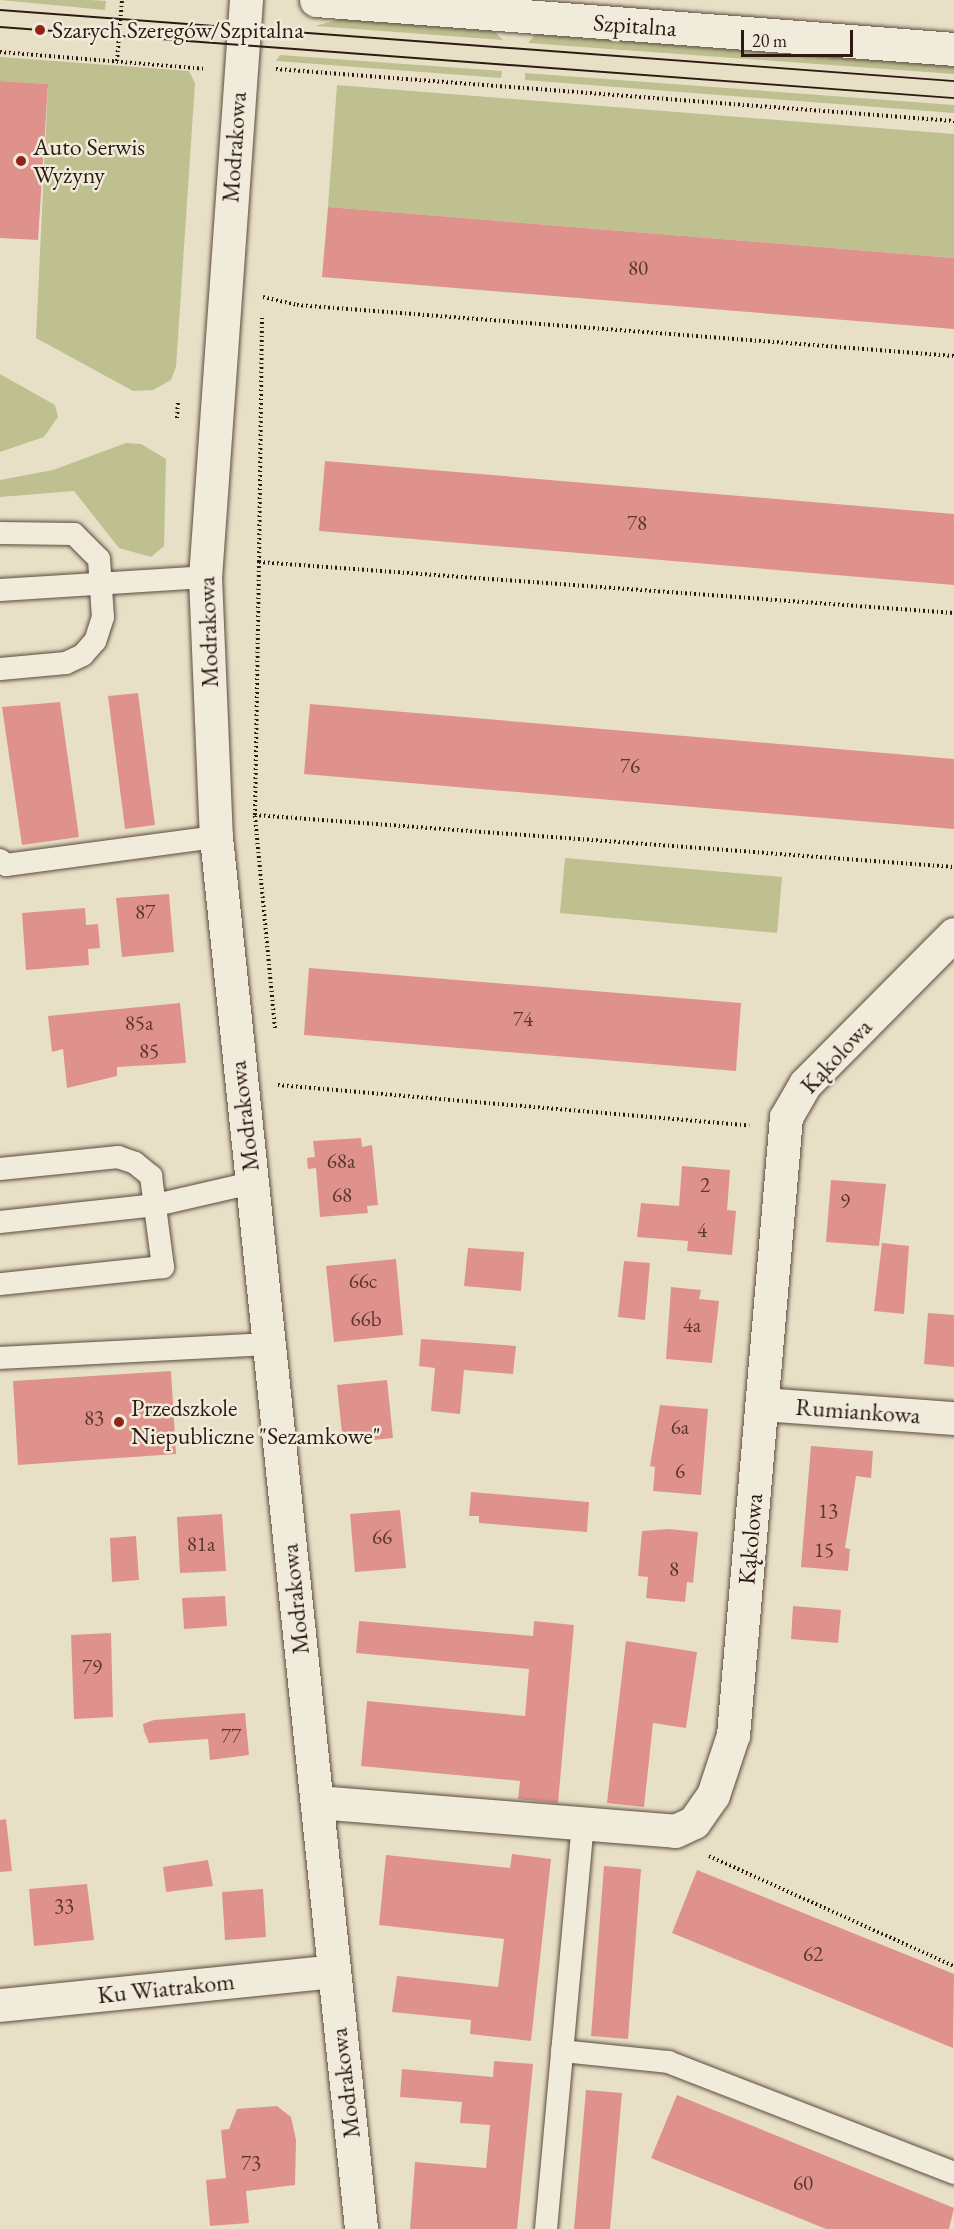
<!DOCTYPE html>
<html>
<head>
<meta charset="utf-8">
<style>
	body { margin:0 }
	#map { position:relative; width:954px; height:2229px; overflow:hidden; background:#e8e0c6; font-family:"EB Garamond",serif }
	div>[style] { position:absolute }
	.green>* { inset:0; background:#bec090 }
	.building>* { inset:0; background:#df928b }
	.path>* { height:4px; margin-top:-2px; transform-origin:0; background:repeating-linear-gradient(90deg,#2e1912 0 1.5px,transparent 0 4.5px) }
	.roads { filter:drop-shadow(0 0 2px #5c4b3f) drop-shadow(0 0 2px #5c4b3f) }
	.lane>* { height:22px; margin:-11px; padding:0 11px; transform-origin:11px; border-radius:11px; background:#f0ebda }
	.street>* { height:33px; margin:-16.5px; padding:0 16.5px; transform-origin:16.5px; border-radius:16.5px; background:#f0ebda }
	.secondary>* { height:33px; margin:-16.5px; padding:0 16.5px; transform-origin:16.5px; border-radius:16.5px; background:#f0ebda }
	.tram>* { height:1.5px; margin:-0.75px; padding:0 0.75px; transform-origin:0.75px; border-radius:0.75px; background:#2e1912 }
	.dots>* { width:16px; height:16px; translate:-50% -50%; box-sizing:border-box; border:3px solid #f0ebda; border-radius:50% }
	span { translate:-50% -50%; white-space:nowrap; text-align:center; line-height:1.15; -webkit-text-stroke:5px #f0ebda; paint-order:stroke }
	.number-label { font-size:21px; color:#5a3730 }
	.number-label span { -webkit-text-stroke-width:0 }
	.street-label { font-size:24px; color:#2e1912 }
	.poi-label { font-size:24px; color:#2e1912 }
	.left { translate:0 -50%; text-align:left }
	.scale { position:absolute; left:741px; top:30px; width:112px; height:27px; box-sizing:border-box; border:3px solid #2e1912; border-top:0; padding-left:8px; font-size:18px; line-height:21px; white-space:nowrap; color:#2e1912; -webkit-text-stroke:4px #f0ebda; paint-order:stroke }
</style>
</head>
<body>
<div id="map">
	<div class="green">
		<div style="clip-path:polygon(0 0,90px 0,106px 1px,105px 10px)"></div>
		<div style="clip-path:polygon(341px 19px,493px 30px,503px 40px,315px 26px)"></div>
		<div style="clip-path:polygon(536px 34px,954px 66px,954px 74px,528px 43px)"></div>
		<div style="clip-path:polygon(280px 55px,502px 71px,501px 78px,276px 61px)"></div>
		<div style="clip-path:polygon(0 57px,189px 71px,195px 83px,176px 367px,171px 380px,153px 390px,133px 391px,36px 338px,48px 84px,0 81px)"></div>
		<div style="clip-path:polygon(525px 73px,954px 105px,954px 113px,525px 80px)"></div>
		<div style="clip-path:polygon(337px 85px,954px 134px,954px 258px,328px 207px)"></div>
		<div style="clip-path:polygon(0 374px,55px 405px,58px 417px,44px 437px,0 452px)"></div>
		<div style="clip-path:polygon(126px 443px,141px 444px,166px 459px,164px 546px,151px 557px,119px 548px,74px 491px,0 497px,0 480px,53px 470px)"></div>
		<div style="clip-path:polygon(565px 858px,782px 877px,777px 933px,560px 913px)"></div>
	</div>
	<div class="building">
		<div style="clip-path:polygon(0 81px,48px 84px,38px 240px,0 238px)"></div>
		<div style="clip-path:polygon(328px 207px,954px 258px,954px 329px,322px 277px)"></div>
		<div style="clip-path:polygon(325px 461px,954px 514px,954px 585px,319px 531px)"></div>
		<div style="clip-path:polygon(138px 693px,155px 825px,125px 829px,108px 696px)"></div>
		<div style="clip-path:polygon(60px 702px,79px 837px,22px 845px,2px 707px)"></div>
		<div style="clip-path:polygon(310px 704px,954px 759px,954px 829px,304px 774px)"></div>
		<div style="clip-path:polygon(169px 894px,174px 952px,122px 957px,116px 898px)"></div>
		<div style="clip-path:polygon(85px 908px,86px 925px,98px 924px,100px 948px,88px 949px,89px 965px,26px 970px,22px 913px)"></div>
		<div style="clip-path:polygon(309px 968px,741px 1003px,736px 1071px,304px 1035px)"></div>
		<div style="clip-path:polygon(180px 1003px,186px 1063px,117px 1067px,117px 1076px,67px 1088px,63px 1049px,52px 1052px,48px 1016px)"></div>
		<div style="clip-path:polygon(361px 1138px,362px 1147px,372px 1145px,378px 1205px,367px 1206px,368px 1213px,320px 1217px,316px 1168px,308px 1169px,307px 1158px,315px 1157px,313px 1141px)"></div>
		<div style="clip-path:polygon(682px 1166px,730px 1170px,727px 1210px,736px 1211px,732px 1255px,687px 1251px,688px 1241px,637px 1237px,641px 1203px,679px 1206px)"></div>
		<div style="clip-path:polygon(831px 1180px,886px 1184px,879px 1246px,826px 1242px)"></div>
		<div style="clip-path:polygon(882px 1243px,909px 1246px,904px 1314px,874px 1311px)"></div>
		<div style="clip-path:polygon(468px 1248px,524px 1252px,521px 1291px,464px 1286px)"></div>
		<div style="clip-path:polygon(396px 1259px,403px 1335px,334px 1342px,326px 1266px)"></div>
		<div style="clip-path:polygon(624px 1261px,650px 1263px,645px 1320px,618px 1317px)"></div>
		<div style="clip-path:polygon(671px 1287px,701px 1290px,699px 1299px,719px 1301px,712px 1363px,666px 1359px)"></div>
		<div style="clip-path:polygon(928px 1313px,954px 1315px,954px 1367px,924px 1364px)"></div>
		<div style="clip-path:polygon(421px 1339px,516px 1346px,513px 1374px,464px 1370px,460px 1414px,431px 1411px,435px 1368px,419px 1366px)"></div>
		<div style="clip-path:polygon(171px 1371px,176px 1454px,18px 1465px,13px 1381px)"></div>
		<div style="clip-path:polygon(387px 1380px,393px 1438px,343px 1443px,337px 1385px)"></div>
		<div style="clip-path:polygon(660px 1405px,708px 1409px,701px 1495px,653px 1491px,655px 1467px,650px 1466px)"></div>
		<div style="clip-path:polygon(811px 1446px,873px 1451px,871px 1478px,856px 1476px,845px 1548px,850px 1549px,848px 1571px,801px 1567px)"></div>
		<div style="clip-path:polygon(471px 1492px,589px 1502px,587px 1532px,479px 1523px,479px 1516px,469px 1516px)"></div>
		<div style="clip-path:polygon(400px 1510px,406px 1568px,355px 1572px,350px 1514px)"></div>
		<div style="clip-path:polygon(222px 1514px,226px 1571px,180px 1573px,177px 1517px)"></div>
		<div style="clip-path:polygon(669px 1529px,698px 1532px,693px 1583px,687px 1582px,685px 1602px,646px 1598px,648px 1577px,638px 1576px,642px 1531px)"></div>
		<div style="clip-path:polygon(136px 1536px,139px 1580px,112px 1582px,110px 1538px)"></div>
		<div style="clip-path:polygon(225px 1596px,227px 1626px,184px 1629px,182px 1598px)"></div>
		<div style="clip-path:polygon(793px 1606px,841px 1610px,838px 1643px,791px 1639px)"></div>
		<div style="clip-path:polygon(359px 1621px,533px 1636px,534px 1621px,574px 1625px,558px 1803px,518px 1799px,520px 1781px,361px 1766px,367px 1701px,525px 1716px,529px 1669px,356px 1653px)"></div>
		<div style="clip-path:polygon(111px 1633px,113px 1717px,74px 1719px,71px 1635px)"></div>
		<div style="clip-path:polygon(626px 1641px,697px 1652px,686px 1728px,653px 1723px,644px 1807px,607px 1803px)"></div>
		<div style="clip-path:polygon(245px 1713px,249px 1755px,210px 1760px,208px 1739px,149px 1743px,144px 1731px,143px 1724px,154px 1720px)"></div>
		<div style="clip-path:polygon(6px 1819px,12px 1871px,0 1872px,0 1820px)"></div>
		<div style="clip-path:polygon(512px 1854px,551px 1859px,531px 2041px,470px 2034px,471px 2020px,392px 2012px,397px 1976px,498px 1987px,504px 1939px,379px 1925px,386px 1855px,510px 1868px)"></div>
		<div style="clip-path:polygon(208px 1860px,213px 1886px,166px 1892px,163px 1867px)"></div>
		<div style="clip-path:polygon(604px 1866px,641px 1869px,628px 2039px,591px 2036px)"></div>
		<div style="clip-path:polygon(697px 1870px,954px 1974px,953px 2048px,672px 1933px)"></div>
		<div style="clip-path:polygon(87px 1884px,94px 1940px,34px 1946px,29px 1889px)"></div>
		<div style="clip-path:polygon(263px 1889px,266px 1937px,225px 1940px,222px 1892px)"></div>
		<div style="clip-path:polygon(494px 2061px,533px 2064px,517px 2229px,410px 2229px,415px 2162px,486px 2168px,490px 2125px,460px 2123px,462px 2102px,400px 2097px,402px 2069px,493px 2077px)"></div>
		<div style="clip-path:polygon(586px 2090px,622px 2093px,610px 2229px,574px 2229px)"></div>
		<div style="clip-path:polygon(677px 2095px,954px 2208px,949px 2229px,826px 2229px,651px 2158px)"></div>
		<div style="clip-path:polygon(277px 2106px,291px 2117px,296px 2140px,295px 2185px,246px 2191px,249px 2223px,210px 2226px,206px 2180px,226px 2178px,221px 2130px,229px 2129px,237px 2109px)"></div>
	</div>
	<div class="path">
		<div style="left:0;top:52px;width:206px;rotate:4.7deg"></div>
		<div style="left:117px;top:61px;width:61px;rotate:-85.3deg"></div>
		<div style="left:276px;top:69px;width:680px;rotate:4.39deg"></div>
		<div style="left:263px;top:297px;width:35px;rotate:13deg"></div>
		<div style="left:297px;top:305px;width:659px;rotate:4.44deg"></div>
		<div style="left:177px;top:418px;width:17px;rotate:-87deg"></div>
		<div style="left:259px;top:562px;width:245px;rotate:-89.3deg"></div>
		<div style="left:255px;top:815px;width:253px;rotate:-89.1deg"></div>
		<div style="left:259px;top:562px;width:697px;rotate:4.2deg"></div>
		<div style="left:275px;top:1028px;width:214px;rotate:-95.4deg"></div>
		<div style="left:255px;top:815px;width:701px;rotate:4.25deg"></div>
		<div style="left:278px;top:1085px;width:473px;rotate:4.9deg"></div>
		<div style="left:709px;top:1856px;width:269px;rotate:24.2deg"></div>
	</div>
	<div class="roads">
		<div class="lane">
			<div style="left:0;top:533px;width:74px;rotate:0.8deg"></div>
			<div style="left:74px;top:534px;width:35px;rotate:45deg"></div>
			<div style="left:99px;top:559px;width:58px;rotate:86.1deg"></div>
			<div style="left:103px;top:617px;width:25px;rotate:108deg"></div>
			<div style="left:95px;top:641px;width:18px;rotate:131deg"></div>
			<div style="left:83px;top:655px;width:19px;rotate:155deg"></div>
			<div style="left:66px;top:663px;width:66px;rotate:174.8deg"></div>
			<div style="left:0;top:590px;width:205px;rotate:-3.6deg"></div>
			<div style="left:0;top:860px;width:8px;rotate:40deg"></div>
			<div style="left:6px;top:865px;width:212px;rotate:-7.6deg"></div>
			<div style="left:0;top:1169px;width:119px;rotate:-5.8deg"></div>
			<div style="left:118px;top:1157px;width:18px;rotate:19deg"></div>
			<div style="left:135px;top:1163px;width:21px;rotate:39deg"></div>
			<div style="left:151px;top:1176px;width:92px;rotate:82.5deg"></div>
			<div style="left:163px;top:1267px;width:164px;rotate:174deg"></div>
			<div style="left:0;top:1222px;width:157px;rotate:-6.2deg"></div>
			<div style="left:156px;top:1205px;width:98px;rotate:-13deg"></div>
			<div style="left:0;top:1358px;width:268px;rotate:-3deg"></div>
			<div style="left:562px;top:2051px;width:107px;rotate:5.9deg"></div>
			<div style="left:668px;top:2062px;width:307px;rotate:21.2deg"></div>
			<div style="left:546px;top:2229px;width:405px;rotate:-84.8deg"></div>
		</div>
		<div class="street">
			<div style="left:246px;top:0;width:578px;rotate:94.06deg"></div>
			<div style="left:205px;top:577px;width:260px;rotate:87.6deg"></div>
			<div style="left:216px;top:837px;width:1400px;rotate:84.05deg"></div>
			<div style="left:762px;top:1404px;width:193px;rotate:4.2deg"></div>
			<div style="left:317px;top:1802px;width:359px;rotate:4.6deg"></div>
			<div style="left:675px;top:1831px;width:21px;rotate:-25deg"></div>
			<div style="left:694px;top:1822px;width:33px;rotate:-55deg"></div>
			<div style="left:713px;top:1795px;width:63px;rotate:-71.6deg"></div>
			<div style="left:733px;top:1735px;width:620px;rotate:-85.1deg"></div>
			<div style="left:786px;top:1117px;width:38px;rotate:-60deg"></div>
			<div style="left:805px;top:1084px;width:211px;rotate:-45.2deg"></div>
			<div style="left:0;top:2005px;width:334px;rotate:-5.8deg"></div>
		</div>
		<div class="secondary">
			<div style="left:316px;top:0;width:640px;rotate:4.39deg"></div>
		</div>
	</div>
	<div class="tram">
		<div style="left:0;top:10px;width:957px;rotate:4.26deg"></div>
		<div style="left:0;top:27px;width:957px;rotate:4.26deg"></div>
	</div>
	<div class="dots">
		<div style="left:40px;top:30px;background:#8f2418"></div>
		<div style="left:21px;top:161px;background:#8f2418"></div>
		<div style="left:119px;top:1422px;background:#8f2418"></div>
	</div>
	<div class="number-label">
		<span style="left:638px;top:268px">80</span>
		<span style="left:637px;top:523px">78</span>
		<span style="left:630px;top:766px">76</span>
		<span style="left:145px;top:912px">87</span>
		<span style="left:523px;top:1019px">74</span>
		<span style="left:139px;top:1023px">85a</span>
		<span style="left:149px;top:1051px">85</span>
		<span style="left:341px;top:1161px">68a</span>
		<span style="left:705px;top:1185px">2</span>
		<span style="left:342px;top:1195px">68</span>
		<span style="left:845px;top:1201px">9</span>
		<span style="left:702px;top:1230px">4</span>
		<span style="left:363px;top:1281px">66c</span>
		<span style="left:366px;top:1319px">66b</span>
		<span style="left:692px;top:1325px">4a</span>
		<span style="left:94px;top:1418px">83</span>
		<span style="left:680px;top:1427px">6a</span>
		<span style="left:680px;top:1471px">6</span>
		<span style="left:828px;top:1511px">13</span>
		<span style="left:382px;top:1537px">66</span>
		<span style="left:201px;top:1544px">81a</span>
		<span style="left:824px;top:1550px">15</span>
		<span style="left:674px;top:1569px">8</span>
		<span style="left:92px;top:1667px">79</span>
		<span style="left:231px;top:1736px">77</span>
		<span style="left:64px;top:1906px">33</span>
		<span style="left:813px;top:1954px">62</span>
		<span style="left:251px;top:2163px">73</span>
		<span style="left:803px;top:2183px">60</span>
	</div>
	<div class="street-label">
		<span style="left:635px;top:25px;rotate:4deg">Szpitalna</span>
		<span style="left:234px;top:147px;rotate:-86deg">Modrakowa</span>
		<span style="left:208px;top:632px;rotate:-92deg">Modrakowa</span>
		<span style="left:836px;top:1056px;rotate:-47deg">Kąkolowa</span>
		<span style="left:244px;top:1116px;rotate:-97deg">Modrakowa</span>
		<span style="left:858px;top:1411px;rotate:4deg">Rumiankowa</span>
		<span style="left:750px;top:1539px;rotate:-85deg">Kąkolowa</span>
		<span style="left:295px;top:1599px;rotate:-96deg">Modrakowa</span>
		<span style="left:166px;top:1988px;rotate:-6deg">Ku Wiatrakom</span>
		<span style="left:345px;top:2083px;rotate:-97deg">Modrakowa</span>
	</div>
	<div class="poi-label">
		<span class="left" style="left:52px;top:30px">Szarych Szeregów/Szpitalna</span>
		<span class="left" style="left:33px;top:161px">Auto Serwis<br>Wyżyny</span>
		<span class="left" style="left:131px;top:1422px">Przedszkole<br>Niepubliczne "Sezamkowe"</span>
	</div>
	<div class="scale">20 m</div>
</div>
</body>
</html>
